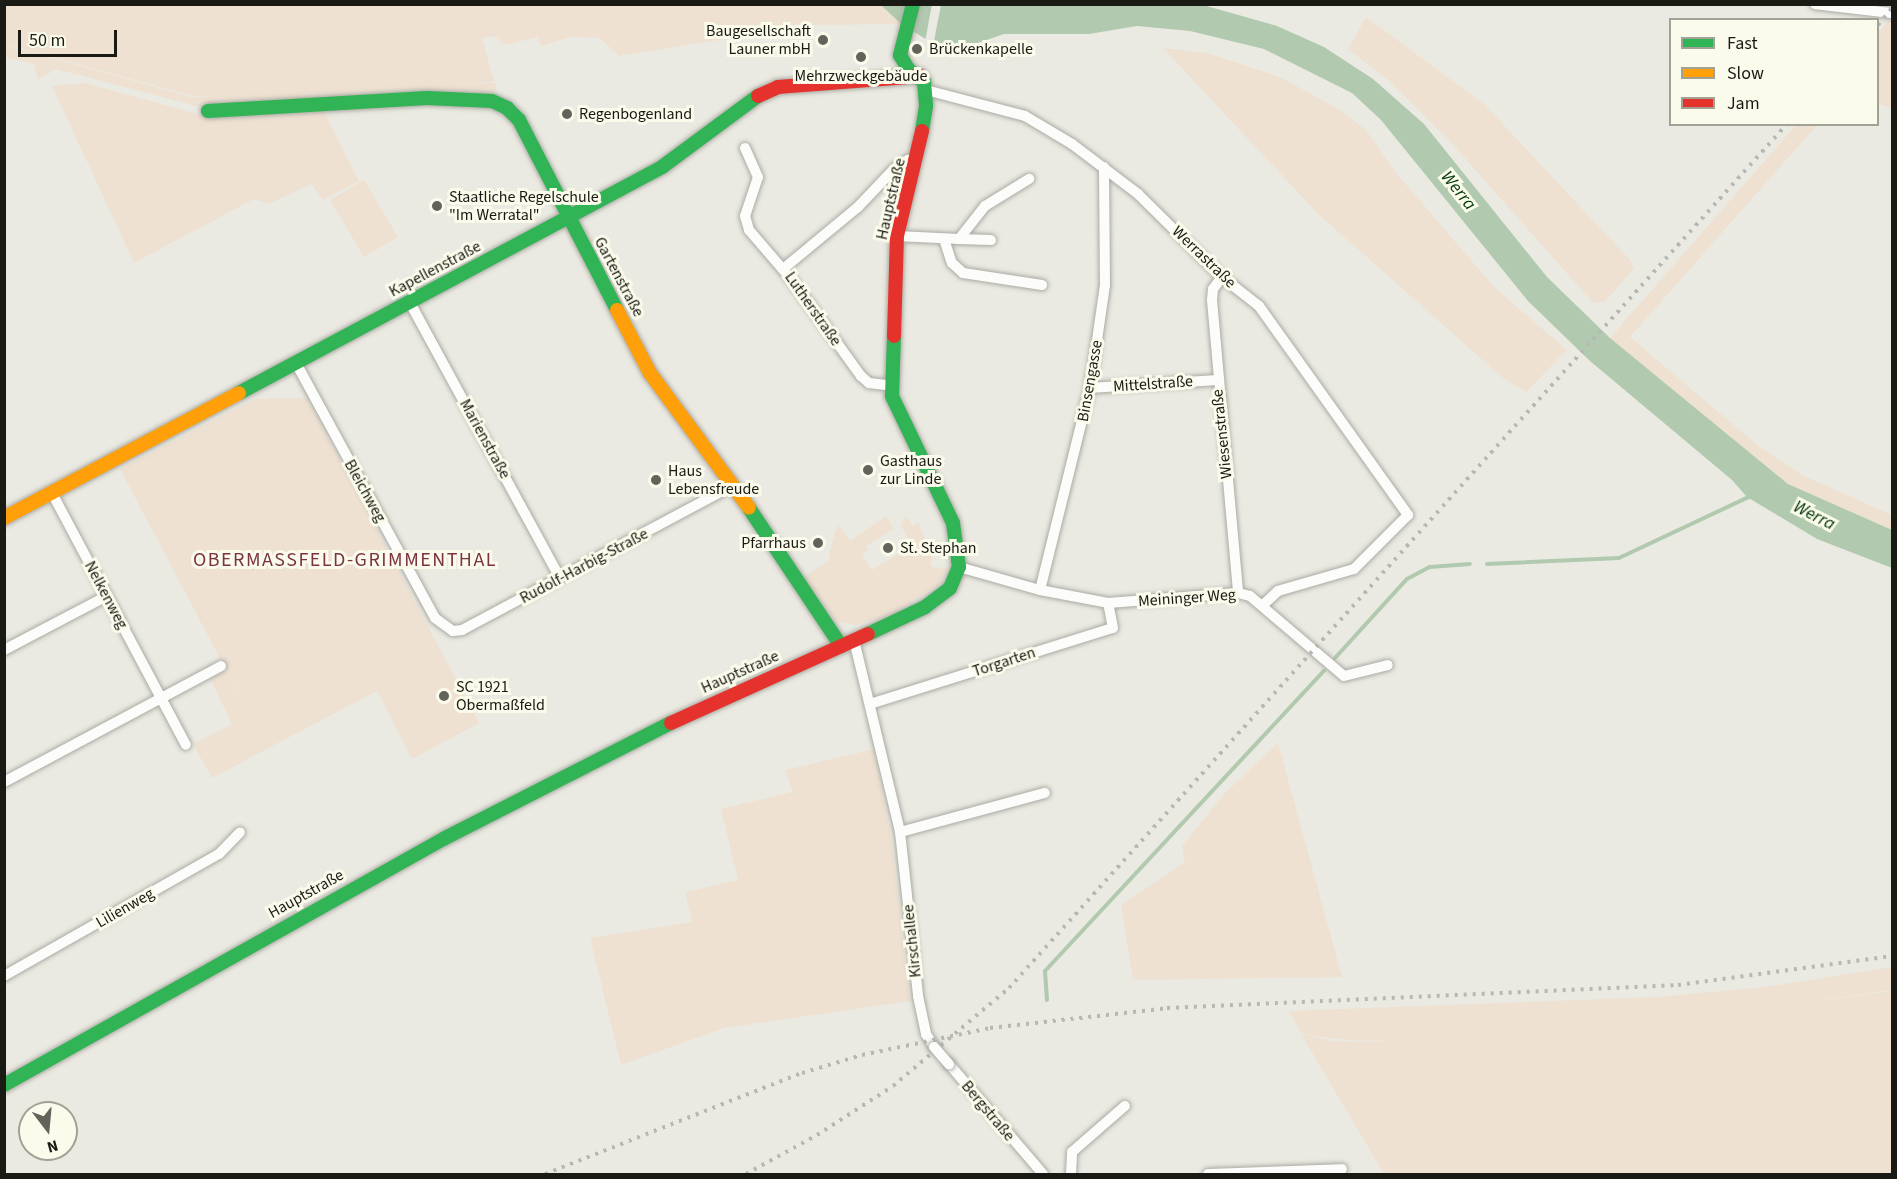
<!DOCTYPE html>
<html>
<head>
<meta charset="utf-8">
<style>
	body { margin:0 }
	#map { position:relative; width:1897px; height:1179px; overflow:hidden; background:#eaeae2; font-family:"Source Sans 3",sans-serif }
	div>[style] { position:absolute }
	.green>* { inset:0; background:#eee1d2 }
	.water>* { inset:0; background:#b1caaf }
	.pier>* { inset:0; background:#eaeae2 }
	.stream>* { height:4px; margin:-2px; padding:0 2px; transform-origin:2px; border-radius:2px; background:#b1caaf }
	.roads { filter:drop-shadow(0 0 2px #ababa4) drop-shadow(0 0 2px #ababa4) }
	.street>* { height:10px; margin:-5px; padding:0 5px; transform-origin:5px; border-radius:5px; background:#fcfcfb }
	.fast>* { height:14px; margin:-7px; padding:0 7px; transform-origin:7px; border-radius:7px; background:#30b455 }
	.slow>* { height:14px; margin:-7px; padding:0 7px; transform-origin:7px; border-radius:7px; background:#ff9f0a }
	.jam>* { height:14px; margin:-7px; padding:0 7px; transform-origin:7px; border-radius:7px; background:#e5322d }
	.rail>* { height:4px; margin-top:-2px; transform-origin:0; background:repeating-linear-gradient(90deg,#b7b7b5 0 3px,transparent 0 9px) }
	.bridges { filter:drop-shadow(0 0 2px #ababa4) drop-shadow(0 0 2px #ababa4) }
	.street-bridge>* { height:10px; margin:-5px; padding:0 5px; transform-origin:5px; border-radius:5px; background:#fcfcfb }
	.dots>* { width:16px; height:16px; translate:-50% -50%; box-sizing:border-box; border:3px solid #fbfbeb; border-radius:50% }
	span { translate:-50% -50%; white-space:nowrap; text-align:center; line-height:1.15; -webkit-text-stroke:6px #fbfbeb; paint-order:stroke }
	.poi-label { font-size:16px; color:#1a1a14 }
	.right { translate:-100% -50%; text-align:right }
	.left { translate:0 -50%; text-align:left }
	.street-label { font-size:16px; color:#1a1a14 }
	.water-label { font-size:18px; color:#003708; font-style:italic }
	.quarter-label { font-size:20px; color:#7a3343; letter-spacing:1.5px }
	.frame { position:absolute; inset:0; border:6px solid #1a1a14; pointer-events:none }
	.legend { position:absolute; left:1669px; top:18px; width:210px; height:108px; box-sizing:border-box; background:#fbfbeb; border:2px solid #a1a195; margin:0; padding:8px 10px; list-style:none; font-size:18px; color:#1a1a14 }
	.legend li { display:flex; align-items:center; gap:12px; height:30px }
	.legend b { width:30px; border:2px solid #a1a195 }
	.north { position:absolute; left:18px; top:1101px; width:60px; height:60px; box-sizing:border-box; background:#fbfbeb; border:2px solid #a1a195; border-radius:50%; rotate:164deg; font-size:16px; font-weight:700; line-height:24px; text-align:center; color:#1a1a14 }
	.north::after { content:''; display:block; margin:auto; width:21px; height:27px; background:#63635c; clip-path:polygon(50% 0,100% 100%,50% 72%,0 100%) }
	.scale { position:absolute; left:18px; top:30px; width:99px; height:27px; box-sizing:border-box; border:3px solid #1a1a14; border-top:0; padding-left:8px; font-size:18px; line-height:21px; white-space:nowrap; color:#1a1a14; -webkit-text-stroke:4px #fbfbeb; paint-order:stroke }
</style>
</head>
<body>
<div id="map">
	<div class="green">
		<div style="clip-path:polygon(5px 4px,881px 4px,901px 24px,813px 25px,619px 56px,600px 38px,570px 37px,541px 46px,538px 37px,505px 45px,494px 36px,482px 38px,494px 82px,451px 83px,496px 83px,496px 91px,488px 95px,200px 107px,56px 69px,38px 80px,34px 64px,5px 57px,5px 45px,192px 97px,218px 96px,193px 96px,5px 44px)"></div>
		<div style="clip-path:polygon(1366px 17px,1485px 105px,1631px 261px,1634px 268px,1605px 302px,1592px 302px,1449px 140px,1388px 80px,1348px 49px)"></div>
		<div style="clip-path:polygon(1890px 19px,1892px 19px,1892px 108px,1878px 104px,1878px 33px)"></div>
		<div style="clip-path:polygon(1163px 48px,1207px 53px,1280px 77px,1342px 111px,1366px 130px,1397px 174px,1496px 289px,1567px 350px,1526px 392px,1503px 378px,1318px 214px)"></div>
		<div style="clip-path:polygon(85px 83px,205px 116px,322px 108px,359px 181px,323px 200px,311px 184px,269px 204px,254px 199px,134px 263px,52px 86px)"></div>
		<div style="clip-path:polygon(1796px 125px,1817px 125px,1630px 337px,1756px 444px,1802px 475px,1892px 515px,1892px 530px,1788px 484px,1610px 338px)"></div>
		<div style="clip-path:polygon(364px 180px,398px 237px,364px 257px,330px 200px)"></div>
		<div style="clip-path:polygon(307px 398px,479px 723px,412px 759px,377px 691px,212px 778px,193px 744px,232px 724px,210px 679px,226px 671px,260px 734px,120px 469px,255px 399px)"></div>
		<div style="clip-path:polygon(886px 516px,894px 529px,866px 546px,868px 550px,862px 554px,872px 570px,913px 545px,900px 525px,906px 516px,913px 526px,918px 522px,929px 548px,932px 548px,931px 567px,947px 568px,941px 583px,891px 615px,856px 625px,836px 622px,804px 577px,830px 560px,829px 553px,838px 524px,850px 541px)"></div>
		<div style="clip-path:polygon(1278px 743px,1342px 977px,1133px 980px,1121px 905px,1185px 862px,1182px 846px,1226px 792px)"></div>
		<div style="clip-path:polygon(874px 749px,891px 837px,910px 1001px,724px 1028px,621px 1065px,590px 938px,692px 922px,685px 892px,738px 880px,721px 809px,793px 792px,785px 770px)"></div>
		<div style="clip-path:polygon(1892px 967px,1892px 990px,1777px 1007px,1892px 991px,1892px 1174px,1384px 1174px,1301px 1034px,1333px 1041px,1362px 1042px,1400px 1039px,1361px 1041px,1311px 1036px,1301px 1032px,1288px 1011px,1658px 997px,1765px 987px)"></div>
	</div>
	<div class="water">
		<div style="clip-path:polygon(881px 5px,1203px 5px,1277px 26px,1324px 47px,1373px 79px,1424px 124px,1547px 277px,1610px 338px,1788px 484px,1892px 530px,1892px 568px,1817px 539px,1747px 497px,1732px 480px,1590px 361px,1528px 301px,1381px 120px,1352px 93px,1264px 49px,1190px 31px,1137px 26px,1089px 34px,1004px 34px,960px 49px,944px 50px,901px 24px)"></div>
	</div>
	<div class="pier">
		<div style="clip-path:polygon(932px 4px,941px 5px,933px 46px,936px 49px,925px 42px)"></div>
	</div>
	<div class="stream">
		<div style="left:1487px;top:564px;width:132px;rotate:-2.6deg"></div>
		<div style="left:1619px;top:558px;width:146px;rotate:-25.2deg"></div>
		<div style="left:1335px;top:658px;width:107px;rotate:-47.7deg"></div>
		<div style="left:1407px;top:579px;width:26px;rotate:-28deg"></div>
		<div style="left:1430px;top:567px;width:40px;rotate:-4.3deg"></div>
		<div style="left:1047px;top:1000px;width:29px;rotate:-94deg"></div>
		<div style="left:1045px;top:971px;width:410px;rotate:-47.1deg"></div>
	</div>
	<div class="roads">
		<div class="street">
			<div style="left:1815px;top:4px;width:78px;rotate:6.7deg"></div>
			<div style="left:926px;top:90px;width:102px;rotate:14.7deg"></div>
			<div style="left:1025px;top:116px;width:55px;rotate:30.8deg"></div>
			<div style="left:1072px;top:144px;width:83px;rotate:37.1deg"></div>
			<div style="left:1138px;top:194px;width:118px;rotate:44.7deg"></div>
			<div style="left:1222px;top:277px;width:47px;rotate:38.1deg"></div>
			<div style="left:1259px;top:306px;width:257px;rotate:54.5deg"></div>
			<div style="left:1408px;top:515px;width:76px;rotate:135deg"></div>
			<div style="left:1354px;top:569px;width:79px;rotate:163.9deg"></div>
			<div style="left:1278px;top:591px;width:19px;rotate:137deg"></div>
			<div style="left:745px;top:148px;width:32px;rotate:66deg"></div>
			<div style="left:758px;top:177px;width:41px;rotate:108.4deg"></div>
			<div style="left:745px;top:216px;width:15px;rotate:74deg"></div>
			<div style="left:749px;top:230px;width:65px;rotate:49.4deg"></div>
			<div style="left:791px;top:279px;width:120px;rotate:54.2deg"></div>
			<div style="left:861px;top:376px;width:11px;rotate:41deg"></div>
			<div style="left:869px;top:383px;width:23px;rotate:7deg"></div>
			<div style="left:897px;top:236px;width:62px;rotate:2.8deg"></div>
			<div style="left:959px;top:239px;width:42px;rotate:-51.8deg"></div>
			<div style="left:985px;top:206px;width:52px;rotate:-31.5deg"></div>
			<div style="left:944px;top:239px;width:25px;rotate:72deg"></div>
			<div style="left:952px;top:263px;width:15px;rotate:42deg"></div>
			<div style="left:963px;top:273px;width:80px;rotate:8.6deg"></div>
			<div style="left:959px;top:239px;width:32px;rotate:2deg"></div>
			<div style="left:783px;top:269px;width:97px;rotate:-39.6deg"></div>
			<div style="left:858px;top:207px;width:52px;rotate:-46.5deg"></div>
			<div style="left:894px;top:169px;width:17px;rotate:-33deg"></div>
			<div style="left:908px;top:160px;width:9px"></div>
			<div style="left:1222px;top:277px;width:15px;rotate:127deg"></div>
			<div style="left:1213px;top:289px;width:11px;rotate:95deg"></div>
			<div style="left:1212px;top:300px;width:294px;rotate:84.9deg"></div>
			<div style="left:409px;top:301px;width:315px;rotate:61.4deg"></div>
			<div style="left:296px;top:363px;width:290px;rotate:61.4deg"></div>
			<div style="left:435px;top:618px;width:22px;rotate:36deg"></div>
			<div style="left:453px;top:631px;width:9px;rotate:-6deg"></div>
			<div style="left:462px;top:630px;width:308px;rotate:-28.1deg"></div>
			<div style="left:1090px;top:388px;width:127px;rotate:-3.6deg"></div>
			<div style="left:52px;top:493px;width:285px;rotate:62deg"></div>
			<div style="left:959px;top:567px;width:84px;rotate:15.9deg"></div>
			<div style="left:1040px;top:590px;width:69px;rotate:10.8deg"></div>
			<div style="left:1108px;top:603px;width:130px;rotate:-4.4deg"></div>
			<div style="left:1238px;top:593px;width:12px;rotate:14deg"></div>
			<div style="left:1250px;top:596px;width:123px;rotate:40.4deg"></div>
			<div style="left:1344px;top:676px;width:45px;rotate:-14deg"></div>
			<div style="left:1040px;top:590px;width:208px;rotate:-76.1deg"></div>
			<div style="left:1090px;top:388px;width:104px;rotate:-81.7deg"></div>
			<div style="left:1105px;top:285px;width:118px;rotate:-90.5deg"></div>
			<div style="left:854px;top:640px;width:197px;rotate:76.5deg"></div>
			<div style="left:900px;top:832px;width:165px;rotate:83.7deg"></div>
			<div style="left:918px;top:996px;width:39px;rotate:78deg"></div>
			<div style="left:926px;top:1034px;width:15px;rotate:58deg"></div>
			<div style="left:4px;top:650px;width:116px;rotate:-27.7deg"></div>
			<div style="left:873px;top:703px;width:251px;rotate:-17.4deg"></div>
			<div style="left:1113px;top:628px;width:25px;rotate:-101deg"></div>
			<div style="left:4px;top:782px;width:246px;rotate:-28.1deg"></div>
			<div style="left:900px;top:832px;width:150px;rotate:-15.1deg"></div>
			<div style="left:4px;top:976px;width:247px;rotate:-29.6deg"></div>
			<div style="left:219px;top:854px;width:30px;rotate:-46deg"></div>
			<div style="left:949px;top:1064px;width:145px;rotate:49.5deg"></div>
			<div style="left:1071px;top:1174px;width:22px;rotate:-87deg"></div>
			<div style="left:1072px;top:1152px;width:70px;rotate:-41deg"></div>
			<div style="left:1208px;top:1174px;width:134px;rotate:-2.1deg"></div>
		</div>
		<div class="fast">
			<div style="left:913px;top:4px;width:53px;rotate:104.3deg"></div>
			<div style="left:900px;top:55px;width:16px;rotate:60deg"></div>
			<div style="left:908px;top:69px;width:21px;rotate:39deg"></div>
			<div style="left:924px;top:82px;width:24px;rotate:85deg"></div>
			<div style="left:926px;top:106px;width:25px;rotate:99deg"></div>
			<div style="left:208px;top:111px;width:219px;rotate:-3.4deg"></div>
			<div style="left:427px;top:98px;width:65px;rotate:2.6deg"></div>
			<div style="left:492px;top:101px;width:17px;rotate:25deg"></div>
			<div style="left:507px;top:108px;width:17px;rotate:45deg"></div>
			<div style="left:519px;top:120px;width:214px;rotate:62.7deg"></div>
			<div style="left:239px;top:393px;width:480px;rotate:-28.1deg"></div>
			<div style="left:662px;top:167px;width:119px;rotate:-36.5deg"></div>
			<div style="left:749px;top:508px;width:166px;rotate:56.3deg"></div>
			<div style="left:868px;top:634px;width:63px;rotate:-25.3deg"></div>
			<div style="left:925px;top:607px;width:31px;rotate:-37deg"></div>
			<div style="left:950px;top:588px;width:23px;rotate:-67deg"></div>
			<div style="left:959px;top:567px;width:44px;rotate:-97.8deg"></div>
			<div style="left:953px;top:523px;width:141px;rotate:-115.7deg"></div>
			<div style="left:892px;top:396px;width:60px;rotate:-88.1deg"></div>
			<div style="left:4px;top:1085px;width:505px;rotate:-29.25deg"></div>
			<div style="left:445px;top:838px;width:254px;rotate:-27deg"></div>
		</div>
		<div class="slow">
			<div style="left:617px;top:310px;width:71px;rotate:62.4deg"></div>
			<div style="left:650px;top:373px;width:167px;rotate:53.7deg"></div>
			<div style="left:4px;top:518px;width:266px;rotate:-28deg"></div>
		</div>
		<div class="jam">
			<div style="left:758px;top:96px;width:22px;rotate:-24deg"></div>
			<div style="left:778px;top:87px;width:143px;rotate:-4.4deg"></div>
			<div style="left:894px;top:336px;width:100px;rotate:-88.3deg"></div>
			<div style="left:897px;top:236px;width:108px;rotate:-76.6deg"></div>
			<div style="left:671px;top:723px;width:216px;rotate:-24.3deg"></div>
		</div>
	</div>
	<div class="rail">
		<div style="left:1878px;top:25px;width:22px;rotate:-51deg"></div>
		<div style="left:545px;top:1174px;width:276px;rotate:-21.5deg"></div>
		<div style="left:802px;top:1073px;width:63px;rotate:-16.7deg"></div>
		<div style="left:862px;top:1055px;width:131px;rotate:-11.9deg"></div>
		<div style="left:990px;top:1028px;width:178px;rotate:-6.4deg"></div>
		<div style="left:1167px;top:1008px;width:512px;rotate:-2.58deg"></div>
		<div style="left:1678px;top:985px;width:216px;rotate:-7.7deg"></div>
		<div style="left:746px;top:1174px;width:81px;rotate:-28.8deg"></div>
		<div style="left:817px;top:1135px;width:90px;rotate:-32.8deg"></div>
		<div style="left:893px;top:1086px;width:152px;rotate:-40.2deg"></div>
		<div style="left:1009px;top:988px;width:1163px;rotate:-48deg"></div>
	</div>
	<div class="bridges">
		<div class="street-bridge">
			<div style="left:934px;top:1047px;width:23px;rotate:49deg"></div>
		</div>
	</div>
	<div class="dots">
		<div style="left:823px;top:40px;background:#63635c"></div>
		<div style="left:917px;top:49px;background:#63635c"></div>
		<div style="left:861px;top:57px;background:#63635c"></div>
		<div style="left:567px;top:114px;background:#63635c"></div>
		<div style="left:437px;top:206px;background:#63635c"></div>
		<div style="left:868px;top:470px;background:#63635c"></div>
		<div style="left:656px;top:480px;background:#63635c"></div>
		<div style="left:818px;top:543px;background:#63635c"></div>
		<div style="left:888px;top:548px;background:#63635c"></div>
		<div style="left:444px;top:696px;background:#63635c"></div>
	</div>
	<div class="poi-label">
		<span class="right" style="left:811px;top:40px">Baugesellschaft<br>Launer mbH</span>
		<span class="left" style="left:929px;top:49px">Brückenkapelle</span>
		<span style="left:861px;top:76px">Mehrzweckgebäude</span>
		<span class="left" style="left:579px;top:114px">Regenbogenland</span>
		<span class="left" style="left:449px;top:206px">Staatliche Regelschule<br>"Im Werratal"</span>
		<span class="left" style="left:880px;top:470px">Gasthaus<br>zur Linde</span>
		<span class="left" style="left:668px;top:480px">Haus<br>Lebensfreude</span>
		<span class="right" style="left:806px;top:543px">Pfarrhaus</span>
		<span class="left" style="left:900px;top:548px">St. Stephan</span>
		<span class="left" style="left:456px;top:696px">SC 1921<br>Obermaßfeld</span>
	</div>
	<div class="street-label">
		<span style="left:891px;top:199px;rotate:-77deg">Hauptstraße</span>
		<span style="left:1204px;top:257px;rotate:44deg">Werrastraße</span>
		<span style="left:435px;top:269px;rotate:-28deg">Kapellenstraße</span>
		<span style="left:619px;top:277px;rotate:62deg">Gartenstraße</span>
		<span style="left:813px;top:309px;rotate:55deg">Lutherstraße</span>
		<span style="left:1090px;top:381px;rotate:-80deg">Binsengasse</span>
		<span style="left:1153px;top:384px;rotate:-4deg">Mittelstraße</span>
		<span style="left:1222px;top:434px;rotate:-96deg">Wiesenstraße</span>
		<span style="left:485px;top:439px;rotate:61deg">Marienstraße</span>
		<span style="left:365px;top:491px;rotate:61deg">Bleichweg</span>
		<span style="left:584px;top:566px;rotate:-28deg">Rudolf-Harbig-Straße</span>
		<span style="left:106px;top:595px;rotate:62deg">Nelkenweg</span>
		<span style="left:1187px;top:598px;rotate:-4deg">Meininger Weg</span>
		<span style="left:1004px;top:662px;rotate:-18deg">Torgarten</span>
		<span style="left:740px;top:672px;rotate:-24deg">Hauptstraße</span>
		<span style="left:306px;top:894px;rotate:-29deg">Hauptstraße</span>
		<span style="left:125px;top:908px;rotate:-30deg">Lilienweg</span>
		<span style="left:912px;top:941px;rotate:-96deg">Kirschallee</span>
		<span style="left:988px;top:1111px;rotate:50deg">Bergstraße</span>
	</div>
	<div class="water-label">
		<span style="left:1458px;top:191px;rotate:51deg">Werra</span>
		<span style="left:1814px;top:516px;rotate:27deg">Werra</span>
	</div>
	<div class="quarter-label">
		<span style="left:345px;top:560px">OBERMASSFELD-GRIMMENTHAL</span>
	</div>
	<div class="frame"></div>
	<ul class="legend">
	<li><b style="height:8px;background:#30b455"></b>Fast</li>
	<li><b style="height:8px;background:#ff9f0a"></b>Slow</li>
	<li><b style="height:8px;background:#e5322d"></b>Jam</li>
	</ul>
	<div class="north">N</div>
	<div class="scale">50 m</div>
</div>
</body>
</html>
